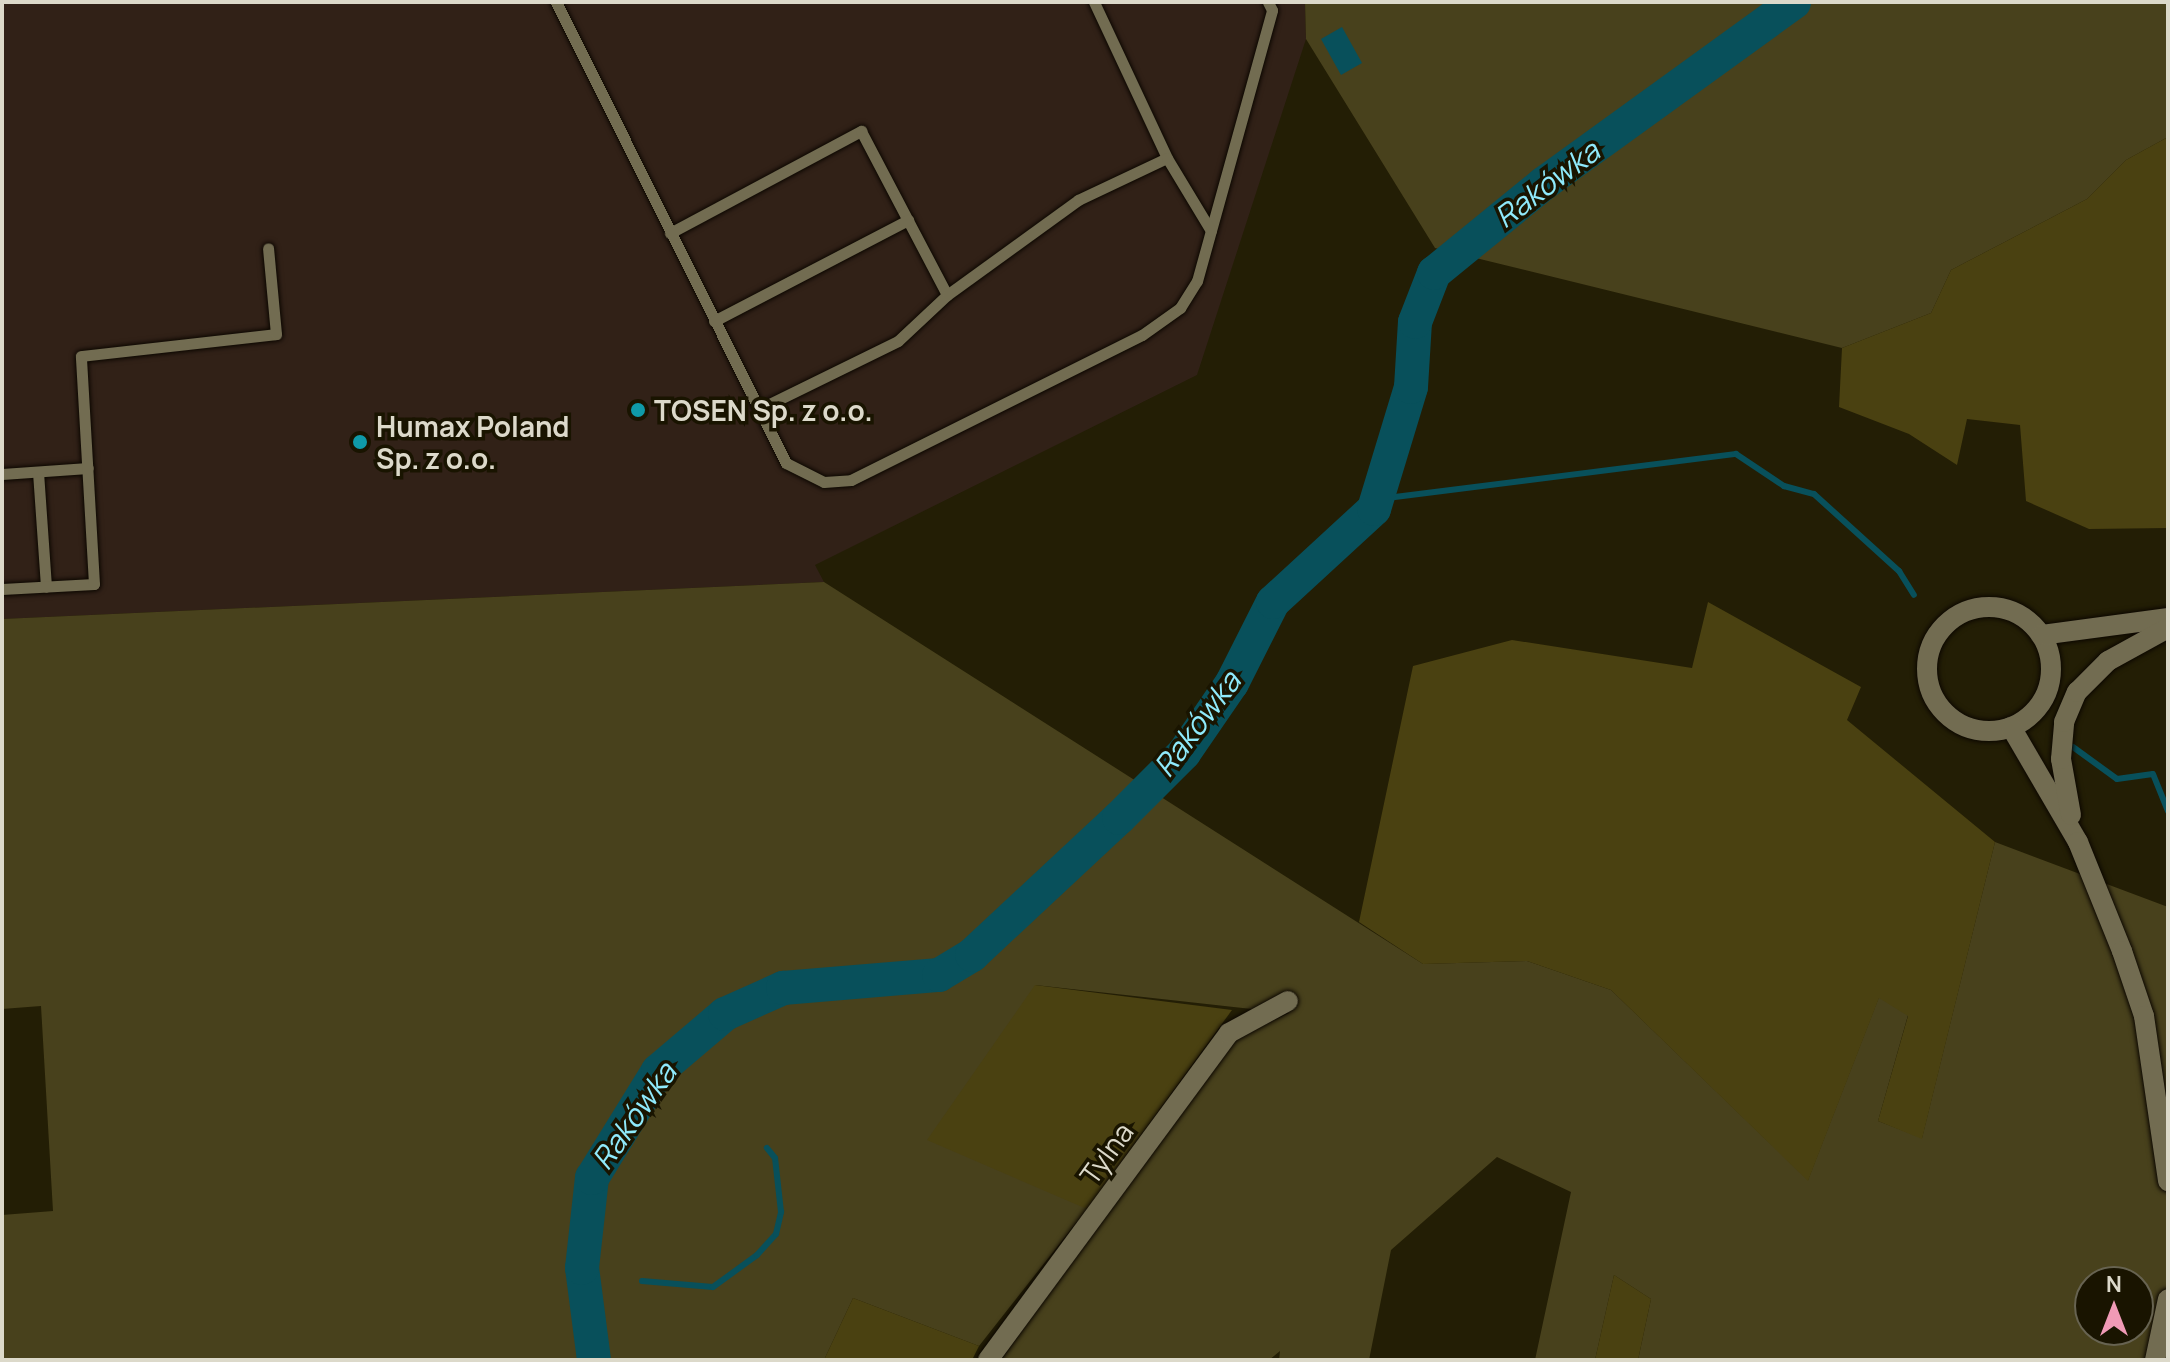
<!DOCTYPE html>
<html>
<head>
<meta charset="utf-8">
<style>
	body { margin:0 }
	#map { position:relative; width:2170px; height:1362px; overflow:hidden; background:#231e05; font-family:Manrope,sans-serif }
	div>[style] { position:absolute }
	.industrial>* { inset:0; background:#312117 }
	.green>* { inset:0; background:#48411c }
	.forest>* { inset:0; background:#4a4111 }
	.water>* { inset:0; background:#08505b }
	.stream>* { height:6px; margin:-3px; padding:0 3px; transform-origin:3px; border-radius:3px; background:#08505b }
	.river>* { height:34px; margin:-17px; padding:0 17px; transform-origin:17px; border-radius:17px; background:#08505b }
	.roads { filter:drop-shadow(0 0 2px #0c0700) drop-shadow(0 0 2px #0c0700) }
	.service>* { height:11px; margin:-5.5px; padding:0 5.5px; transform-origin:5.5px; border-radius:5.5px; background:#726c51 }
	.minor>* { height:20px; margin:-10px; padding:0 10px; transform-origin:10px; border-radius:10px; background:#726c51 }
	.secondary>* { height:20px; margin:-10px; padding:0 10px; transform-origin:10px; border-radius:10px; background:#726c51 }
	.secondary>.ring { margin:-10px; padding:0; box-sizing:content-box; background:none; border:20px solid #726c51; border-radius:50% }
	.dots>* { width:22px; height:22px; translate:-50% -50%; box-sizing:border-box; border:4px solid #191400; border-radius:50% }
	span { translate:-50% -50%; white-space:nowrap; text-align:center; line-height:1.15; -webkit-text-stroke:7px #191400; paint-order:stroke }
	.poi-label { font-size:28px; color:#dcd9ca; font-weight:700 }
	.left { translate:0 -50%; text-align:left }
	.street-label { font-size:28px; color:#dcd9ca }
	.water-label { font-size:30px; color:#8feafb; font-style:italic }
	.frame { position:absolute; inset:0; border:4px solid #dcd9ca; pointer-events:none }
	.north { position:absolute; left:2074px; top:1266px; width:80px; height:80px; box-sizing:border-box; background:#191400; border:2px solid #676351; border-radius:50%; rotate:0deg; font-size:22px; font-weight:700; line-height:32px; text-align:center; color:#dcd9ca }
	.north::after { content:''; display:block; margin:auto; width:28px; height:36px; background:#f09ab6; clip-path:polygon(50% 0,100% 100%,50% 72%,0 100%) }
</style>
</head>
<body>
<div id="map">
	<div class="industrial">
		<div style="clip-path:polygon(2px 2px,1305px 2px,1306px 39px,1197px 375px,815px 565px,824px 582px,2px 619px)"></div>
	</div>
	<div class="green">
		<div style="clip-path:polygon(1305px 2px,2168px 2px,2168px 137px,2126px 160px,2087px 199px,1951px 270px,1931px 313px,1842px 348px,1435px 248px,1306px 39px)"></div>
		<div style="clip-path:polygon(evenodd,824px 582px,1423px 964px,1527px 961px,1611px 990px,1808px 1180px,1879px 997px,1908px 1015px,1878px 1121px,1922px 1138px,1995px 842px,2168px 907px,2168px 1360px,1638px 1360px,1651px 1299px,1614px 1275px,1595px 1360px,1535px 1360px,1571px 1192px,1497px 1157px,1391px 1250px,1369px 1360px,1279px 1360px,1280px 1351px,1269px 1360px,1001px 1360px,1231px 1041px,1289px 1013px,1035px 985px,1087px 1209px,979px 1346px,853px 1298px,824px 1360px,2px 1360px,2px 1215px,53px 1211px,41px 1006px,2px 1009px,2px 619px,824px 582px,2090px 1282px,2138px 1282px,2138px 1330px,2090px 1330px,2090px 1282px)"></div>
	</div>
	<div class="forest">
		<div style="clip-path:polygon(2168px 137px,2168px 528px,2089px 529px,2026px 501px,2020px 425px,1967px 419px,1957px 465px,1909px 434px,1839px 407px,1842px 348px,1931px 313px,1951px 270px,2087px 199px,2126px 160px)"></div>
		<div style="clip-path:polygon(1708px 602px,1861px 687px,1847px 720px,1995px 842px,1922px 1139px,1878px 1121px,1908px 1016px,1879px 998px,1808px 1181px,1611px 990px,1527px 961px,1423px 964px,1359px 922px,1413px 666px,1512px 640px,1692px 668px)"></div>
		<div style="clip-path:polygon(1035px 985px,1232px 1010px,1087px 1209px,927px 1140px)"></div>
		<div style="clip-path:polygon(1614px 1275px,1651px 1299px,1638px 1360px,1595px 1360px)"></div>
		<div style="clip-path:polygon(853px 1298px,979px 1346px,972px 1360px,824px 1360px)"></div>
	</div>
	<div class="water">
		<div style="clip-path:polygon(1342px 27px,1362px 63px,1341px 75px,1321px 39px)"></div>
	</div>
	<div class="stream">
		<div style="left:1379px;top:499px;width:360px;rotate:-7.2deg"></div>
		<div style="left:1736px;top:454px;width:58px;rotate:33.7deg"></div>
		<div style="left:1784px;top:486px;width:31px;rotate:15deg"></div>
		<div style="left:1814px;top:494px;width:115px;rotate:42.2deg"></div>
		<div style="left:1899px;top:571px;width:28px;rotate:58deg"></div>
		<div style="left:2073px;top:747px;width:54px;rotate:36deg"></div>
		<div style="left:2117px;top:779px;width:36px;rotate:-8deg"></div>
		<div style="left:2153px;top:774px;width:40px;rotate:68deg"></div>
		<div style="left:642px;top:1281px;width:71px;rotate:4.8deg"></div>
		<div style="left:713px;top:1287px;width:54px;rotate:-36deg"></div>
		<div style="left:757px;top:1255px;width:28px;rotate:-48deg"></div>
		<div style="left:776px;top:1234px;width:23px;rotate:-77deg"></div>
		<div style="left:781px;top:1212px;width:54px;rotate:-96.3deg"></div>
		<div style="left:775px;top:1158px;width:13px;rotate:-129deg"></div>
	</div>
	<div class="river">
		<div style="left:594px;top:1360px;width:93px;rotate:-97.4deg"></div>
		<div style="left:582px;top:1268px;width:91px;rotate:-83.7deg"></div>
		<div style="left:592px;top:1178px;width:126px;rotate:-58.3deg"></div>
		<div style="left:658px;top:1071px;width:88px;rotate:-40.4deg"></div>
		<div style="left:725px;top:1014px;width:64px;rotate:-24.1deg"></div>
		<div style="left:783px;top:988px;width:157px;rotate:-4.8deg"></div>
		<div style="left:939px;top:975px;width:39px;rotate:-31deg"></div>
		<div style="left:972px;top:955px;width:201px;rotate:-43deg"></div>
		<div style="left:1119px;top:818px;width:92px;rotate:-45deg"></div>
		<div style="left:1184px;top:753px;width:85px;rotate:-55.6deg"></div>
		<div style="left:1232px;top:683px;width:91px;rotate:-63.2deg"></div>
		<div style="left:1273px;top:602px;width:137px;rotate:-42.6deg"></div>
		<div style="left:1374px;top:509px;width:127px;rotate:-73.1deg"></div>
		<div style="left:1411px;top:387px;width:65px;rotate:-86.5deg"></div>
		<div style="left:1415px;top:322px;width:53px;rotate:-68.8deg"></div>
		<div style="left:1434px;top:273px;width:141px;rotate:-39.2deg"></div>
		<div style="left:1543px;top:184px;width:310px;rotate:-35.9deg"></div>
	</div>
	<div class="roads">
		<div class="service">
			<div style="left:556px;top:2px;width:515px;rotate:63.48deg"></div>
			<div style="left:786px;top:463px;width:42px;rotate:26.6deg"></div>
			<div style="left:824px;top:482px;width:27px;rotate:-4deg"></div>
			<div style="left:851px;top:480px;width:325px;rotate:-26.5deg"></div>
			<div style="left:1142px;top:335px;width:47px;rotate:-35.4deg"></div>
			<div style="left:1180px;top:308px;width:32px;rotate:-58deg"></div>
			<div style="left:1197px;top:281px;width:281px;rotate:-74.5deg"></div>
			<div style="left:1272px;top:10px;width:9px;rotate:-117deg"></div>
			<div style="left:1094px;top:2px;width:172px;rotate:64.9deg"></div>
			<div style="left:670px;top:233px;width:217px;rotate:-28.1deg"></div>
			<div style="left:861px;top:131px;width:185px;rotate:62.3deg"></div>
			<div style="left:947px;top:295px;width:67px;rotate:136.8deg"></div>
			<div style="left:898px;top:341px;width:155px;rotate:153.9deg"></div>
			<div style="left:947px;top:295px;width:162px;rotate:-35.9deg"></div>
			<div style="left:1078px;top:200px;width:98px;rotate:-25.3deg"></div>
			<div style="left:1167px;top:158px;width:85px;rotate:58.9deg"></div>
			<div style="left:714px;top:321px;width:219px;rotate:-27.5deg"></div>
			<div style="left:38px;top:472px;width:115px;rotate:86deg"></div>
			<div style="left:2px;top:474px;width:86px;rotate:-4deg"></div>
			<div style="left:2px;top:589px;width:92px;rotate:-3.1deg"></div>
			<div style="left:94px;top:584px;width:228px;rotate:-93.3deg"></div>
			<div style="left:81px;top:356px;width:196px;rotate:-6.4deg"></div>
			<div style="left:276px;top:334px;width:86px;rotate:-95.3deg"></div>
		</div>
		<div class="minor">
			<div style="left:988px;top:1360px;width:406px;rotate:-53.6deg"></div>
			<div style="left:1229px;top:1033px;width:67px;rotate:-28.5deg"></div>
		</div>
		<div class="secondary">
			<div class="ring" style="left:1927px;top:607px;width:104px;height:104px"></div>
			<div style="left:2041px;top:635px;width:128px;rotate:-7.6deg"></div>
			<div style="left:2011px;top:727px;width:133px;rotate:59.8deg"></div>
			<div style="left:2078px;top:842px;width:118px;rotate:68deg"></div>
			<div style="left:2122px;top:951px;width:69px;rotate:71.3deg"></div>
			<div style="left:2144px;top:1016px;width:167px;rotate:81.7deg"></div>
			<div style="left:2071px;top:815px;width:57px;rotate:-100.1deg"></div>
			<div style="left:2061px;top:759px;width:37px;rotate:-85deg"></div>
			<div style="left:2064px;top:722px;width:33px;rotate:-67deg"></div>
			<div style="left:2077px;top:692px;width:44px;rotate:-45deg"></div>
			<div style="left:2108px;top:661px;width:68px;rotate:-28.8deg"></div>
			<div style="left:2155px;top:1360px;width:62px;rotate:-78deg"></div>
		</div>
	</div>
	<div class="dots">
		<div style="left:638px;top:410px;background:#0f9aa8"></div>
		<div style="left:360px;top:442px;background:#0f9aa8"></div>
	</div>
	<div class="poi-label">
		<span class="left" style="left:654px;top:410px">TOSEN Sp. z o.o.</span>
		<span class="left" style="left:376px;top:442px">Humax Poland<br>Sp. z o.o.</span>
	</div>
	<div class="street-label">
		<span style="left:1106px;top:1153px;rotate:-54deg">Tylna</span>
	</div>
	<div class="water-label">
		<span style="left:1547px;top:184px;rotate:-37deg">Rakówka</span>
		<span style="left:1197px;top:724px;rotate:-53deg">Rakówka</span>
		<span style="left:634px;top:1116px;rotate:-55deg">Rakówka</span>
	</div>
	<div class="frame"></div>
	<div class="north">N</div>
</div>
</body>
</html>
